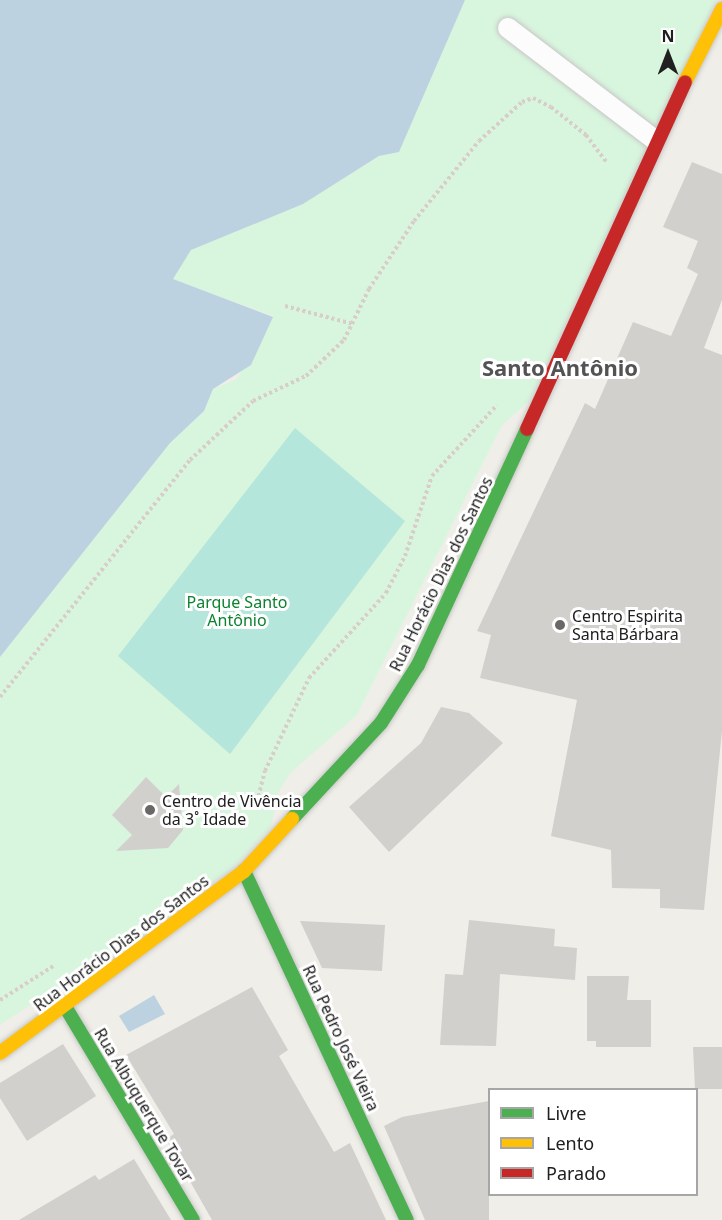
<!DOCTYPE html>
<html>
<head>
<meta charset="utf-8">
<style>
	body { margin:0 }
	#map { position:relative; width:722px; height:1220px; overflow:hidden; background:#efeee9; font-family:"Noto Sans",sans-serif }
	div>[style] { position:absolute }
	.park>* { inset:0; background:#d8f5de }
	.pitch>* { inset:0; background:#b5e6db }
	.water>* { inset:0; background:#bdd2e1 }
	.building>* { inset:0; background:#d1d0cc }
	.path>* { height:4px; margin-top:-2px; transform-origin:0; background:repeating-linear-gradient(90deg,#d8cdc8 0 3px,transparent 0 6px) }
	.roads { filter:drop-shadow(0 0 2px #c7c7c5) drop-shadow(0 0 2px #c7c7c5) }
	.lane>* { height:20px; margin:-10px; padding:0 10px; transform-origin:10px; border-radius:10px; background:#fdfcfc }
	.fast>* { height:14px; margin:-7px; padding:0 7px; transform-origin:7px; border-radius:7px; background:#4caf50 }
	.slow>* { height:14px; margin:-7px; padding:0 7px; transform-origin:7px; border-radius:7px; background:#ffc107 }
	.jam>* { height:14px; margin:-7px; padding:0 7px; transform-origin:7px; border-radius:7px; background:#c62828 }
	.dots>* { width:16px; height:16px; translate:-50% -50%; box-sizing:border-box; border:3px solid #fff; border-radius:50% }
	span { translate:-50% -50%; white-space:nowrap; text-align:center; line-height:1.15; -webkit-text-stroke:6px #fff; paint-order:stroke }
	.street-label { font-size:16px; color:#202020 }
	.park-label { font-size:16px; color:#0b822f }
	.poi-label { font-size:16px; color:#202020 }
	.left { translate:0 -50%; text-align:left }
	.district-label { font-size:22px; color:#535353; font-weight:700 }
	.legend { position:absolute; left:488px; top:1088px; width:210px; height:108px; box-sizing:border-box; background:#fff; border:2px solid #a6a6a6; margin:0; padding:8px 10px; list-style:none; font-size:18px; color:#202020 }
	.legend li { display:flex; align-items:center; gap:12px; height:30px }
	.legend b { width:30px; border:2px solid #a6a6a6 }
	.north { position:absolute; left:638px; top:24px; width:60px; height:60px; -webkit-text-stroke:4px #fff; paint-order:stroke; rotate:0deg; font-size:16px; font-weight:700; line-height:24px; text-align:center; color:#202020 }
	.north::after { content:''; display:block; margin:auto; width:21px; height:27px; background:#202020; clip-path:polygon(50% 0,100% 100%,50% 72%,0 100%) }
</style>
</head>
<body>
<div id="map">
	<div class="park">
		<div style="clip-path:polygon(465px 0,716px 0,530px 400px,502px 425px,357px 715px,290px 773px,278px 793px,271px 827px,231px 870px,0 1025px,0 657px,170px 443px,204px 411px,213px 389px,237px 379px,273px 316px,172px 279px,191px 250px,303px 204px,380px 156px,399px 152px)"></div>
	</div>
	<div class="pitch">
		<div style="clip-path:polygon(295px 428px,405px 521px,230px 754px,118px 656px)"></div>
	</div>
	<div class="water">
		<div style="clip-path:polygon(0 0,465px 0,399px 152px,379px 156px,303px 204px,191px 250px,173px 279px,273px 317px,251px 365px,213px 389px,204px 411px,170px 443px,0 657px)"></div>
		<div style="clip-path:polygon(154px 995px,165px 1014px,129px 1032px,119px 1016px)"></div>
	</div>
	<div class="building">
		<div style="clip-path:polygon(692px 162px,722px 174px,722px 300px,704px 348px,722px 355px,722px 731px,704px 910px,660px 908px,660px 889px,612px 888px,611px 850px,551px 836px,577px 700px,480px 678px,491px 635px,477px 631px,585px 403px,595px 409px,633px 322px,671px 336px,698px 274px,687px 268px,698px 241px,663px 227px)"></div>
		<div style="clip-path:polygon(441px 707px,469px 713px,503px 743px,389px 852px,349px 807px,421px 743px)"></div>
		<div style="clip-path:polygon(146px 777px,166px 797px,179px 784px,183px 830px,168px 848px,116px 851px,132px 835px,112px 815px)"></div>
		<div style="clip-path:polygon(469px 920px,555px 929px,554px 946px,577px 948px,575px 980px,500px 974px,496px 1046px,440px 1045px,445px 974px,463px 975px)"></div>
		<div style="clip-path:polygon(300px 921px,385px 925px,382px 971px,322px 968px)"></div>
		<div style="clip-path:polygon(587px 976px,629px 976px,627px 1000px,651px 1000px,651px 1047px,596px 1047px,596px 1041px,587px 1041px)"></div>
		<div style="clip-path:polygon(252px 987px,288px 1050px,279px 1056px,334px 1152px,350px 1143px,386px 1220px,212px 1220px,166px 1139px,174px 1134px,126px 1055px)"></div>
		<div style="clip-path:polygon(63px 1044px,96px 1096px,27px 1141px,0 1098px,0 1083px)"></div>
		<div style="clip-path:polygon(693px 1047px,722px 1047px,722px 1089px,695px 1089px)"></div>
		<div style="clip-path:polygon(489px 1101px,489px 1220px,425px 1220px,384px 1126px,402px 1117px)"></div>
		<div style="clip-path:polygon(134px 1159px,171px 1220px,19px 1220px,95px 1175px,99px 1180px)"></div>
	</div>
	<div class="path">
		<div style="left:285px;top:306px;width:70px;rotate:14.8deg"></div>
		<div style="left:0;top:697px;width:304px;rotate:-51.3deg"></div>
		<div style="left:190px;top:460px;width:86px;rotate:-43.1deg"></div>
		<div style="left:253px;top:401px;width:59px;rotate:-25.3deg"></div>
		<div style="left:306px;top:376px;width:52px;rotate:-43.5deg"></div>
		<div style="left:344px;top:340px;width:57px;rotate:-63.9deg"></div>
		<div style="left:369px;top:289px;width:82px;rotate:-56.5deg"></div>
		<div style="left:414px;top:221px;width:103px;rotate:-50.9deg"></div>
		<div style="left:479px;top:141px;width:58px;rotate:-42.2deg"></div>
		<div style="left:522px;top:102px;width:12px;rotate:-20deg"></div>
		<div style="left:533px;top:98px;width:20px;rotate:27deg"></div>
		<div style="left:551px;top:107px;width:45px;rotate:38.7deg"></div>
		<div style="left:586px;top:135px;width:34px;rotate:53deg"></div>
		<div style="left:257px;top:802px;width:32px;rotate:-76deg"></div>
		<div style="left:265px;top:771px;width:103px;rotate:-64.7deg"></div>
		<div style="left:309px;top:678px;width:115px;rotate:-47.8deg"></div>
		<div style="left:386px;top:593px;width:42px;rotate:-62.8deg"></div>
		<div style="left:405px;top:556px;width:84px;rotate:-71.4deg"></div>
		<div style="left:432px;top:476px;width:96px;rotate:-47.5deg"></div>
		<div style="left:0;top:1000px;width:65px;rotate:-32.5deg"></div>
	</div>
	<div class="roads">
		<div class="lane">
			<div style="left:508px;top:28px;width:185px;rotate:37.3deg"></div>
		</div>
		<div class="fast">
			<div style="left:292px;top:819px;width:131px;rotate:-47.2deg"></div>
			<div style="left:381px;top:723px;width:69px;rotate:-57.5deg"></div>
			<div style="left:418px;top:665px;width:260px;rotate:-65.2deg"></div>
			<div style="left:244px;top:871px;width:385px;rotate:65deg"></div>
			<div style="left:66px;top:1008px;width:247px;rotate:59.1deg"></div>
		</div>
		<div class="slow">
			<div style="left:685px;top:82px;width:82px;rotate:-63.1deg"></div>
			<div style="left:0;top:1053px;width:304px;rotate:-36.7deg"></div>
			<div style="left:244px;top:871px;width:71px;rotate:-47.3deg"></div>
		</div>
		<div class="jam">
			<div style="left:527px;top:429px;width:381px;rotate:-65.5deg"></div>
		</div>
	</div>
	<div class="dots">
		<div style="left:560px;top:625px;background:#686866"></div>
		<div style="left:150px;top:810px;background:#686866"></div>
	</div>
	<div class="street-label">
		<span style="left:441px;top:574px;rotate:-64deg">Rua Horácio Dias dos Santos</span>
		<span style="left:121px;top:943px;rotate:-37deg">Rua Horácio Dias dos Santos</span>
		<span style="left:341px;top:1038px;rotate:65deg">Rua Pedro José Vieira</span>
		<span style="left:144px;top:1105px;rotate:59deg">Rua Albuquerque Tovar</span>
	</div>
	<div class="park-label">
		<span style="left:237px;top:611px">Parque Santo<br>Antônio</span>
	</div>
	<div class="poi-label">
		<span class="left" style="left:572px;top:625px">Centro Espirita<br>Santa Bárbara</span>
		<span class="left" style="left:162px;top:810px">Centro de Vivência<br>da 3˚ Idade</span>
	</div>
	<div class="district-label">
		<span style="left:560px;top:368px">Santo Antônio</span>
	</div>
	<ul class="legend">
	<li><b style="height:8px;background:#4caf50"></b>Livre</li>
	<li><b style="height:8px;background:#ffc107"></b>Lento</li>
	<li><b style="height:8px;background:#c62828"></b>Parado</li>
	</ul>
	<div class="north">N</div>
</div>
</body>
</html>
